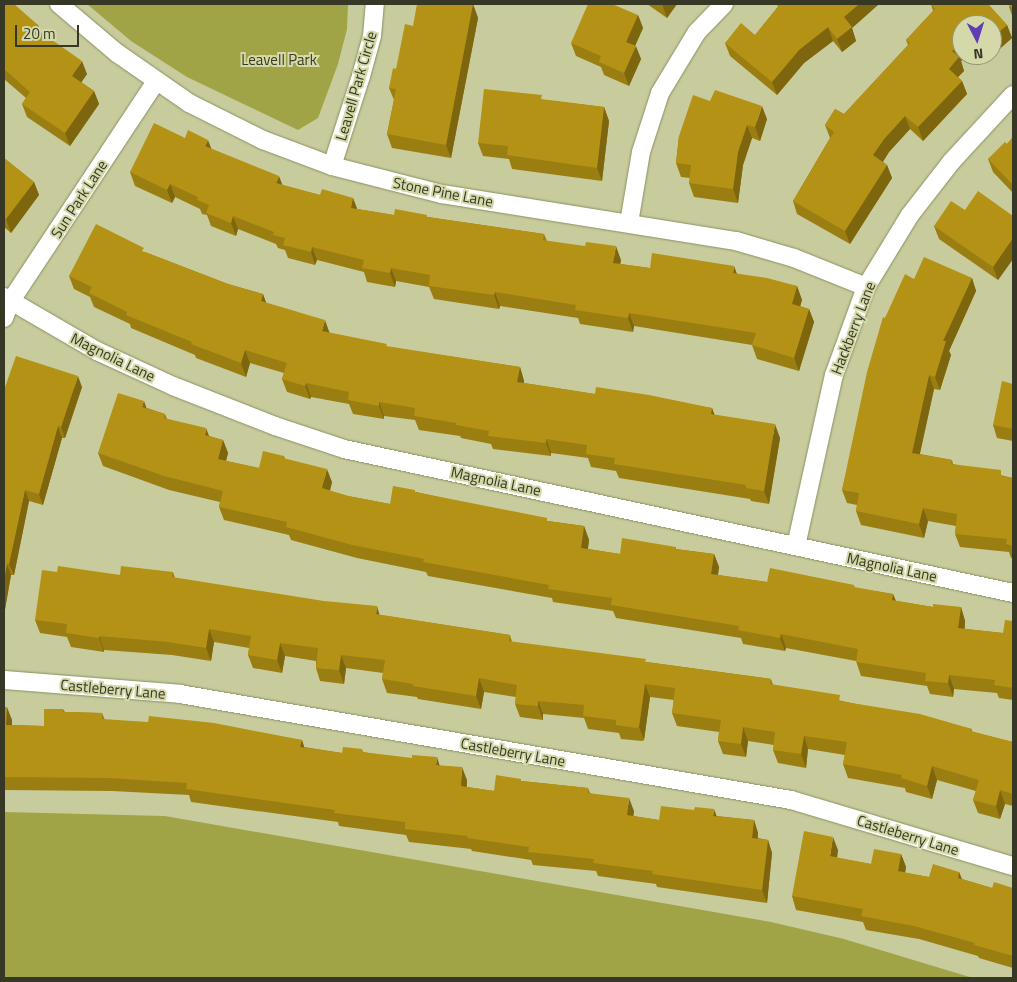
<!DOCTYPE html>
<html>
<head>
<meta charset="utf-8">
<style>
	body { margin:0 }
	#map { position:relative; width:1017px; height:982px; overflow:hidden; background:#c8cc9d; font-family:"Titillium Web",sans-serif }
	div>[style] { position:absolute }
	.green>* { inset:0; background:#a0a447 }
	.roads { filter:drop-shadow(0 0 1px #8c9062) drop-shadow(0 0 1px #8c9062) }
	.street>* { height:18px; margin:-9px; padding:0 9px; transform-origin:9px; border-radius:9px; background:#fff }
	.wall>* { inset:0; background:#9b7e12 }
	.shaded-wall>* { inset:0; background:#7e660f }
	.building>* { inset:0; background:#b49215 }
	span { translate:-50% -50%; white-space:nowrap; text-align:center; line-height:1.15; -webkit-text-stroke:4px #d5d9a9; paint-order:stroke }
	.park-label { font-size:15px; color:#393a22 }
	.street-label { font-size:15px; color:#363724 }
	.frame { position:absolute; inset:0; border:5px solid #363724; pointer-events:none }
	.north { position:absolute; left:952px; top:15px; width:50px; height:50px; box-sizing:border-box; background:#d5d9a9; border:1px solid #959874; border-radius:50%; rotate:175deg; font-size:14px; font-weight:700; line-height:20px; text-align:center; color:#363724 }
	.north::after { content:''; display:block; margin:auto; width:18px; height:22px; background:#603db5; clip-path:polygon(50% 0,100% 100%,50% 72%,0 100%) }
	.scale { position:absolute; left:15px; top:25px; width:64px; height:22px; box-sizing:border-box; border:2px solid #363724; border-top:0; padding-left:6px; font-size:15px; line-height:18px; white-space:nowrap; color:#363724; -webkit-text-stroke:4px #d5d9a9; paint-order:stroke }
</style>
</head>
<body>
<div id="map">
	<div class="green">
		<div style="clip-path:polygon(87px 4px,348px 4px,347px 29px,338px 64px,318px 118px,298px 130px,187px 77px,131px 41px)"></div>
		<div style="clip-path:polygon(4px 812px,165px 816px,771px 922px,844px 939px,973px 978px,4px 978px)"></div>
	</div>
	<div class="roads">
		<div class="street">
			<div style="left:59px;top:4px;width:76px;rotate:40.2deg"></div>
			<div style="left:117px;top:53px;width:88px;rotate:34.8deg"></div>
			<div style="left:189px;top:103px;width:83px;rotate:26.6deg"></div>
			<div style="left:263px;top:140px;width:74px;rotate:20.6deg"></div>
			<div style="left:332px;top:166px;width:114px;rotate:14.3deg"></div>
			<div style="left:442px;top:194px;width:298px;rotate:9.1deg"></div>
			<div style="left:736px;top:241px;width:60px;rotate:16.3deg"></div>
			<div style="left:794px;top:258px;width:78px;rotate:21.9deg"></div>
			<div style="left:332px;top:166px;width:95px;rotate:-72.1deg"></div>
			<div style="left:361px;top:76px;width:41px;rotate:-74.6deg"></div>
			<div style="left:372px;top:36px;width:32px;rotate:-85deg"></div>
			<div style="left:629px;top:223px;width:72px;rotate:-80.4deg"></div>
			<div style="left:641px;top:152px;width:62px;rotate:-72.1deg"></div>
			<div style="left:660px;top:93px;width:71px;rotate:-58.8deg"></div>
			<div style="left:697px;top:32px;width:39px;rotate:-46deg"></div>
			<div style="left:4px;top:297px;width:108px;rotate:30.1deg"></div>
			<div style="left:97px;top:351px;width:84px;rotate:24.7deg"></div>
			<div style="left:173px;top:386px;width:110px;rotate:21.4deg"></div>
			<div style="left:275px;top:426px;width:73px;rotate:18.4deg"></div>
			<div style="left:344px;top:449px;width:684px;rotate:12.15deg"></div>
			<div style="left:4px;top:318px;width:17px;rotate:-69deg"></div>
			<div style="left:10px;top:302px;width:265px;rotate:-56.5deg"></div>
			<div style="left:796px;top:546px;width:175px;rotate:-77.5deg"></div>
			<div style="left:834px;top:375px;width:94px;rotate:-70deg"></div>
			<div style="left:866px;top:287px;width:84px;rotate:-58.6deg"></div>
			<div style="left:910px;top:215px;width:68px;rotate:-52.1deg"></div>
			<div style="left:952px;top:161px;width:90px;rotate:-47.3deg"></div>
			<div style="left:4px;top:680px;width:177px;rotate:4.5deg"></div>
			<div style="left:180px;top:694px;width:620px;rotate:9.84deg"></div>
			<div style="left:791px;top:800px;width:232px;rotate:16.6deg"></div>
		</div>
	</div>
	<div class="wall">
		<div style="clip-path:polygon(4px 4px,38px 25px,40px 32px,87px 74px,81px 82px,94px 91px,99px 104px,70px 146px,27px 117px,22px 104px,26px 98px,4px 79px)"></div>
		<div style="clip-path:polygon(473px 4px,478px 18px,451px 158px,392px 148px,387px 134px,394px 100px,389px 88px,413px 26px)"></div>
		<div style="clip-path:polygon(647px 4px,677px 4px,667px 18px)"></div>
		<div style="clip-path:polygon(777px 4px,879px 4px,852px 28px,856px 41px,842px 52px,833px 41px,804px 63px,777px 95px,730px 56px,725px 43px,755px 35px,778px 7px)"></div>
		<div style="clip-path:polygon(931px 4px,988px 4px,1007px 25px,1012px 38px,995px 53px,992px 50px,992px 25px,962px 25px,962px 55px,968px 55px,961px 61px,964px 71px,958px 77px,962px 81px,967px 94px,923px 141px,910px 129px,889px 152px,883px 162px,887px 165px,892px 178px,850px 244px,797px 214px,793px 201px,830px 138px,825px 125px,835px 109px,844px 114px,896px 58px,908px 45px,906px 40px,933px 11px)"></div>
		<div style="clip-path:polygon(1013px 4px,1013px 18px,1009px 7px)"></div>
		<div style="clip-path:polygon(638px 15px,643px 28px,635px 46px,641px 59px,629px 86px,604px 75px,601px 67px,576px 56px,571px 43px)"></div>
		<div style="clip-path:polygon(544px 100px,604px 107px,609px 121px,602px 181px,512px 169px,509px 159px,483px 156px,478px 143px)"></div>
		<div style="clip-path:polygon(767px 119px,760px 141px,752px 138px,743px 165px,738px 203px,694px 197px,689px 183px,690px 178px,681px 177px,676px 163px,679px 136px)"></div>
		<div style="clip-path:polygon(1013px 137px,1013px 193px,993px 172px,988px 159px,1007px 144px)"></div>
		<div style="clip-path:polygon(185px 138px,211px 149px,282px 185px,320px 195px,353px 198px,357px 209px,394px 215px,428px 217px,544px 234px,547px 241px,621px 260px,620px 264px,650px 268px,737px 274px,797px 286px,802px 300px,800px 306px,809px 309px,814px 322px,799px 371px,757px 359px,752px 345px,634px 326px,633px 332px,580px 324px,578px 318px,500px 306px,499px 309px,434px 299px,429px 287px,396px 281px,395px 287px,367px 282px,364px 272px,317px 260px,315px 265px,288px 258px,285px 250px,278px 248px,276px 244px,238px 229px,236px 236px,211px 226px,207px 215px,202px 214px,200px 209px,175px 197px,172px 203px,135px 186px,130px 172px)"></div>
		<div style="clip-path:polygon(4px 158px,34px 182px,39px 195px,11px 233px,4px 227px)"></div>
		<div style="clip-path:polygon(965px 210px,1013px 216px,1013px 259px,998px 280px,939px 239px,934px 226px)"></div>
		<div style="clip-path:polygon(145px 252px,228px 284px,263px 294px,266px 303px,329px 333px,388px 347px,520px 367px,524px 381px,524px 383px,595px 394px,712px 408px,714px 415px,780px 438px,769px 504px,751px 501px,750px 499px,619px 478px,616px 471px,591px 467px,588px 458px,551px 453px,551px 456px,493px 449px,491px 444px,461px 438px,460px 436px,419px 430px,415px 420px,384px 416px,384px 419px,353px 414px,349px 404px,311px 397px,310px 399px,287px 392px,282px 379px,284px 373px,250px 363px,246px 377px,196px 358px,195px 355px,131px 328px,130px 324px,94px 307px,90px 297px,74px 289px,69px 276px)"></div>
		<div style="clip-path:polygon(972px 278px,976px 291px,949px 351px,951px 355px,940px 390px,934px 389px,920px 454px,952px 460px,953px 464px,1013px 478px,1013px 558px,1011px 558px,1009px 552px,960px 547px,955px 534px,956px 526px,928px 521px,924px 538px,861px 525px,856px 511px,857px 505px,847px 503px,842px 490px,885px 318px,914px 279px)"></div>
		<div style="clip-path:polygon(1013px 384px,1013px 441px,997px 438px,993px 425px)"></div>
		<div style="clip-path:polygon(82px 387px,65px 438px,62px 438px,43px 505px,29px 501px,14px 575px,11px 575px,4px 615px,4px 390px)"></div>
		<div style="clip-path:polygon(147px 408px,165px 414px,167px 419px,209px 436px,223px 440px,228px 453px,226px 461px,259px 468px,284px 456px,285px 459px,332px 482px,330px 491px,348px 496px,390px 504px,416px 492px,548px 521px,584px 526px,589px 540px,588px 549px,620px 554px,676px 547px,676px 549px,714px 554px,719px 567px,718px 575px,767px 582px,854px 585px,855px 588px,893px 594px,896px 601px,933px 607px,961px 607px,965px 621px,965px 629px,1003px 633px,1013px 621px,1013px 700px,999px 698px,997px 693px,954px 689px,953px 697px,930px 694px,927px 686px,861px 676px,856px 661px,786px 648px,785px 651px,743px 644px,741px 638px,616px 618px,613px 611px,553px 602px,552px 598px,428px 576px,426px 572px,357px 558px,291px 540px,289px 535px,224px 520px,219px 507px,220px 502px,169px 490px,103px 466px,98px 453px)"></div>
		<div style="clip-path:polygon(57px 572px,120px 575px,173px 572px,175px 578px,380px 615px,510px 635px,512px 642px,647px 662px,771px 679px,773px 685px,842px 701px,972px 729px,972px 732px,1013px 742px,1013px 806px,1005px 804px,1000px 819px,978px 813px,973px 800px,976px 791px,937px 780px,932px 799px,906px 792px,905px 788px,848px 778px,843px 764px,845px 755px,808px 749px,806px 768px,778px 763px,773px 750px,774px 745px,748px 741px,746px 757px,723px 754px,718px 741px,719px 732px,677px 726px,672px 713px,674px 700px,650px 697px,644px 740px,642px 741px,621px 739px,619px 733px,588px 729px,584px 718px,543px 714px,543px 720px,520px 717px,515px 704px,516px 697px,484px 692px,481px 709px,418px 699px,417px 697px,387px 693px,382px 679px,383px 673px,346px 668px,344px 684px,320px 681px,316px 668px,316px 661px,285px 656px,282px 673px,253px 668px,248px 655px,249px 648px,214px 642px,211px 661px,172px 655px,104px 650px,104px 652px,71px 647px,67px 637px,40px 633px,35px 620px)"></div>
		<div style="clip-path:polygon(4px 707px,12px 720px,12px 725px,44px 726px,63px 709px,65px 712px,102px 713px,105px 720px,302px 740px,304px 747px,342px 753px,362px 749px,363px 752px,439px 765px,467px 780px,467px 787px,494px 791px,522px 781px,588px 788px,590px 793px,634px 811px,633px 816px,659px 820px,717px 816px,754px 820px,758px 833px,758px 838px,768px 840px,772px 853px,767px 903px,657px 887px,656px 884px,598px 876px,596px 871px,533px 865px,531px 860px,472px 851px,471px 849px,409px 842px,406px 835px,339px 826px,338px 822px,191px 802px,189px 795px,112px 791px,4px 790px)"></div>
		<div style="clip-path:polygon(838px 850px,837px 858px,871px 864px,901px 854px,906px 867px,905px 873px,929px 877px,959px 872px,962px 879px,992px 888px,1013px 888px,1013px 968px,979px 958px,978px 956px,919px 939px,866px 930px,863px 922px,796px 910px,792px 896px)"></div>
	</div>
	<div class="shaded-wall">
		<div style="clip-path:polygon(473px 4px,478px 18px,451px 158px,446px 145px)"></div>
		<div style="clip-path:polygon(662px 4px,677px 4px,667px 18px)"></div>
		<div style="clip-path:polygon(859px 4px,879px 4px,852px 28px,856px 41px,842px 52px,837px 39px,844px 17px)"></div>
		<div style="clip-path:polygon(638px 15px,643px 28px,631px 55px,626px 42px)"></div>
		<div style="clip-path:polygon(38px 25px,43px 38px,35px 28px)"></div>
		<div style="clip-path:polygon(1007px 25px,1012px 38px,995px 53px,992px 45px,992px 38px)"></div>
		<div style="clip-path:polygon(828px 27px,833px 41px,804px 63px,777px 95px,772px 82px,799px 50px)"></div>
		<div style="clip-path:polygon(962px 43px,962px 55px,968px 55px,961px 61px,964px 71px,953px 82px,949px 69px,952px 51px)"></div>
		<div style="clip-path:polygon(636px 46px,641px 59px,629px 86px,624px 73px)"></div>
		<div style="clip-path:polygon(82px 61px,87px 74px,77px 89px,72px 76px)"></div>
		<div style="clip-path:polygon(962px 81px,967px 94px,923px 141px,918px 127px)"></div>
		<div style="clip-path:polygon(94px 91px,99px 104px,70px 146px,65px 133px)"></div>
		<div style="clip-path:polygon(762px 106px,767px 119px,760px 141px,755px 127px)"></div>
		<div style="clip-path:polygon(604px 107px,609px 121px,602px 181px,597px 168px)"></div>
		<div style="clip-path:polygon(905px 116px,910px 129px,889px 152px,878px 169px,873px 155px,884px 139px)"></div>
		<div style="clip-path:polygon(747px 125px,752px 138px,743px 165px,738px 203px,733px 189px,738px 152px)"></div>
		<div style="clip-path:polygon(208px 140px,213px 153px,205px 146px)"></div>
		<div style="clip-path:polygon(887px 165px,892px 178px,850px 244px,845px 231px)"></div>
		<div style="clip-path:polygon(279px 176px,284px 189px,276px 183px)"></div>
		<div style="clip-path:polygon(34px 182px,39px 195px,11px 233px,6px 219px)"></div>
		<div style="clip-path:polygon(170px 184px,175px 197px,172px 203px,167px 190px)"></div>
		<div style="clip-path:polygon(353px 198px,358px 211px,351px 208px)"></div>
		<div style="clip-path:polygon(233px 216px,238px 229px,236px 236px,231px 223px)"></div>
		<div style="clip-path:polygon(1013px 238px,1013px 259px,998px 280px,993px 267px)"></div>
		<div style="clip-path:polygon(616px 246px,621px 260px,618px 276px,613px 263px)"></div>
		<div style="clip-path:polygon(312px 247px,317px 260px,315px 265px,311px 252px)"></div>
		<div style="clip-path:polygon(734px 266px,739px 279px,733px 273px)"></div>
		<div style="clip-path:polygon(391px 268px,396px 281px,395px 287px,390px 273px)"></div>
		<div style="clip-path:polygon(972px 278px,976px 291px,949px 351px,951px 355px,940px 390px,935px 377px,943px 341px)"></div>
		<div style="clip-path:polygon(797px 286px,802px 300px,797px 317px,792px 304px)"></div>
		<div style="clip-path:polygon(495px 292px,500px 306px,499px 309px,494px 295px)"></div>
		<div style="clip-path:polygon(263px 294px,268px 308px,261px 301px)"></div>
		<div style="clip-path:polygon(809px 309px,814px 322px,799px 371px,794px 358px)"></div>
		<div style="clip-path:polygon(629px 313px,634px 326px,633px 332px,628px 318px)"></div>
		<div style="clip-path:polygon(325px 320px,330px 334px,322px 331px)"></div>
		<div style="clip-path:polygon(245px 350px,250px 363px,246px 377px,241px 363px)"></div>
		<div style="clip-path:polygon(520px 367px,524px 381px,521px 396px,517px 382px)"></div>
		<div style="clip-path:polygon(929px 375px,934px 389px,917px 466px,912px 453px)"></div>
		<div style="clip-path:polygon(78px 376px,82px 387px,65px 438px,61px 427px)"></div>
		<div style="clip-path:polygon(306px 383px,311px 397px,310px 399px,305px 386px)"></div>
		<div style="clip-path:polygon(144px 401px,149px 415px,142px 407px)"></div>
		<div style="clip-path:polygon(379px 402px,384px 416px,384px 419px,379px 406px)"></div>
		<div style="clip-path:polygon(712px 408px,717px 421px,711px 414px)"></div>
		<div style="clip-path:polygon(775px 424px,780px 438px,769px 504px,764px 491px)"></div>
		<div style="clip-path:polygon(58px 426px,62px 438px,43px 505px,39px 494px)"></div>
		<div style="clip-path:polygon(206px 428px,211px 441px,205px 435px)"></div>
		<div style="clip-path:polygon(546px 439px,551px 453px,551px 456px,546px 443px)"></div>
		<div style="clip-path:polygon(223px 440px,228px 453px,223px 472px,218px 459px)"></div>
		<div style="clip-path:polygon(327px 469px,332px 482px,327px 502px,322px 488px)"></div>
		<div style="clip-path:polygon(25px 490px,29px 501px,14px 575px,9px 564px)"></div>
		<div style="clip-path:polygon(923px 508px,928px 521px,924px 538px,919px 524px)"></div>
		<div style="clip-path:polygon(584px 526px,589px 540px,586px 561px,581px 548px)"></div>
		<div style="clip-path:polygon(714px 554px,719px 567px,716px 587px,711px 574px)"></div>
		<div style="clip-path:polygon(7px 564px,11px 575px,4px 615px,4px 581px)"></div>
		<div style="clip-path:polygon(893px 594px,898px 607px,892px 600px)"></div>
		<div style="clip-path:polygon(377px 606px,381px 620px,376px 614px)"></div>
		<div style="clip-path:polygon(961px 607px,965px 621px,963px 642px,958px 628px)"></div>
		<div style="clip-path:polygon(209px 629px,214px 642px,211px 661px,206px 648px)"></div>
		<div style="clip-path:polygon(781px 634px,786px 648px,785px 651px,780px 638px)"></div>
		<div style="clip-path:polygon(99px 636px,104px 650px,104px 652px,99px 638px)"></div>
		<div style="clip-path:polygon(280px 643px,285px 656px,282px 673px,277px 660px)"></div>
		<div style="clip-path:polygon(341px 655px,346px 668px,344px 684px,339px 670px)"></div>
		<div style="clip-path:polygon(949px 675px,954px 689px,953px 697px,948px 683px)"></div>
		<div style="clip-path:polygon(479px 678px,484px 692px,481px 709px,476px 696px)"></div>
		<div style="clip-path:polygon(645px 684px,650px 697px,644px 740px,639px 727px)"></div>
		<div style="clip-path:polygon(538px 701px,543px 714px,543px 720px,538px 706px)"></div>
		<div style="clip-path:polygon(7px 707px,12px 720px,11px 738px,6px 725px)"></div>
		<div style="clip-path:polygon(743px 727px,748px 741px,746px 757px,741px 744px)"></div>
		<div style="clip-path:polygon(804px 736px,808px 749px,806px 768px,801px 754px)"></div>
		<div style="clip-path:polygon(302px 740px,306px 753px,300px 747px)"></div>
		<div style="clip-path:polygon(437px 757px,441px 770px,436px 765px)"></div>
		<div style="clip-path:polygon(932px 766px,937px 780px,932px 799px,927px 786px)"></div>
		<div style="clip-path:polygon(462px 767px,467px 780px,465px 799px,461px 786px)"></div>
		<div style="clip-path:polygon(1000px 790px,1005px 804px,1000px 819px,996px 806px)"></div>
		<div style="clip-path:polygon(629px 798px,634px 811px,632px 828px,627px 815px)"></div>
		<div style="clip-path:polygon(714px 809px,719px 822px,713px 816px)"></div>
		<div style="clip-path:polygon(754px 820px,758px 833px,756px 851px,752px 838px)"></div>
		<div style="clip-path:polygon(833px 837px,838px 850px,835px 870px,830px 856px)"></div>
		<div style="clip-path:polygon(768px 840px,772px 853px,767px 903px,762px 890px)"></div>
		<div style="clip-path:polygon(901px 854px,906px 867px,903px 885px,898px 871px)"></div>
		<div style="clip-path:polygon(959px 872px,964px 885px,958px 878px)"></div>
	</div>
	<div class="building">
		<div style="clip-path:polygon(4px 4px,14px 4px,38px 25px,35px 28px,82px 61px,72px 76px,94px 91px,65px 133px,22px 104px,30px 92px,4px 69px)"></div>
		<div style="clip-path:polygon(417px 4px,473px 4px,446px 145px,387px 134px,396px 89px,389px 88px,393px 68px,396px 69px,405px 24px,413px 26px)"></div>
		<div style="clip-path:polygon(588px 4px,612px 4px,638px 15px,626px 42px,636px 46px,624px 73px,599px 62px,601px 56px,571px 43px)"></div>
		<div style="clip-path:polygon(780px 4px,859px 4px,844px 17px,852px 27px,837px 39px,828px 27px,799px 50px,772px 82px,725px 43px,741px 23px,755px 35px)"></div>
		<div style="clip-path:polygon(931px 4px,988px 4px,1007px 25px,992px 38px,992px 25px,962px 25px,962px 43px,952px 51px,959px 57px,949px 69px,962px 81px,918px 127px,905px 116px,884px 139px,873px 155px,887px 165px,845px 231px,793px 201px,834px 132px,825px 125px,835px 109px,844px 114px,896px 58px,910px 43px,906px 40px,935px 9px)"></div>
		<div style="clip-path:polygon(1009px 4px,1013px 4px,1013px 7px,1009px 7px)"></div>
		<div style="clip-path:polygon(484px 89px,542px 95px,541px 99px,604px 107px,597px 168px,507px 155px,508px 146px,478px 143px)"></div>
		<div style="clip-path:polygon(715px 90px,762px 106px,755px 127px,747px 125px,738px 152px,733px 189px,689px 183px,691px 165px,676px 163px,679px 136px,693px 95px,710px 101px)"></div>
		<div style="clip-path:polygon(154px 123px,185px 138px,188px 130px,208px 140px,205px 146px,279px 176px,276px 183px,320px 195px,322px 189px,353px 198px,351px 208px,394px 215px,395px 209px,427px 215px,427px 217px,544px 234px,543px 240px,585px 246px,586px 242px,616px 246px,613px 263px,650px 268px,652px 253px,734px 266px,733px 273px,767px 278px,797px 286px,792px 304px,809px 309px,794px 358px,752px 345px,756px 333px,629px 313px,628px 318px,575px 310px,576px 305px,495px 292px,494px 295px,429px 286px,430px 275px,391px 268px,390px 273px,362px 268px,364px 260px,312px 247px,311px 252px,283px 245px,285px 238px,273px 235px,274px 232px,233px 216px,231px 223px,206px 213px,209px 205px,197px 200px,198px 197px,170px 184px,167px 190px,130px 172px)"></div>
		<div style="clip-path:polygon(1013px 137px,1013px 185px,988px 159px,1005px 142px,1007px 144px)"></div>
		<div style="clip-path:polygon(4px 158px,34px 182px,6px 219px,4px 218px)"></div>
		<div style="clip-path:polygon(978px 191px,1013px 216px,1013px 238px,993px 267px,934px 226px,951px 201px,965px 210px)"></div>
		<div style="clip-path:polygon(96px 224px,144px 248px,142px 251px,228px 284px,263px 294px,261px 301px,325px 320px,322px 331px,387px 344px,386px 346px,520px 367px,517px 382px,595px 394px,596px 387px,649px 395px,712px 408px,711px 414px,775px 424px,764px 491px,746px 488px,746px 485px,614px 464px,615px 458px,586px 454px,587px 445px,546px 439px,546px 443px,488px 436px,489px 431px,456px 425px,456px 423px,414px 416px,415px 408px,379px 402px,379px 406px,348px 400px,349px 392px,306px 383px,305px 386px,282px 379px,287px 363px,245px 350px,241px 363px,191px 344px,192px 342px,126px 315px,127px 312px,89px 293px,92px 287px,69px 276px)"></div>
		<div style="clip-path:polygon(924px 257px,972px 278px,943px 341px,946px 341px,935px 377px,929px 375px,912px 453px,952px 460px,951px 464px,1001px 470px,1001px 476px,1013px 478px,1013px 546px,1006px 544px,1007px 539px,955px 534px,957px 514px,923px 508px,919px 524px,856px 511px,859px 493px,842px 490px,867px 372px,883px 317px,885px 318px,905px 274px,914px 279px)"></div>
		<div style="clip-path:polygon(16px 356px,78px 376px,61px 427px,58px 426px,39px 494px,25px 490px,9px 564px,7px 564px,4px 581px,4px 390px)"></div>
		<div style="clip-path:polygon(1002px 381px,1013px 384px,1013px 429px,993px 425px)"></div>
		<div style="clip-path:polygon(118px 393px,144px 401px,142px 407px,165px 414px,164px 418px,206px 428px,205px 435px,223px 440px,218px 459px,259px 468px,263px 451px,284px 456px,283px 458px,327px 469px,322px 488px,348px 496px,390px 504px,393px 486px,415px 490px,415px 492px,547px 518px,547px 521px,584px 526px,581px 548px,620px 554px,622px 538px,676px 547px,675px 549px,714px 554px,711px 574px,767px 582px,770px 568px,854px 585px,854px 587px,893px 594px,892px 600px,933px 607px,933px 604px,961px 607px,958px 628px,1003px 633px,1005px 620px,1013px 621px,1013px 688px,994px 685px,995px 680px,949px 675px,948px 683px,925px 681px,926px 673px,856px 662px,858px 649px,781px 634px,780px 638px,738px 630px,739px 626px,611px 605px,612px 598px,548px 589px,549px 585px,423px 562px,424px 559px,352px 545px,286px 527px,287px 522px,219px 507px,223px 491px,164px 476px,98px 453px)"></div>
		<div style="clip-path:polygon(58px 566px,120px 575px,121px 566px,173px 572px,172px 577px,324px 601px,377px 606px,376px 614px,510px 635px,509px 641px,646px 659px,645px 662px,771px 679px,770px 684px,840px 695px,839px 701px,920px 714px,972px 729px,971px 731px,1013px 742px,1013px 794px,1000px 790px,996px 806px,973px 800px,979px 780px,932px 766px,927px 786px,901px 778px,902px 775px,843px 764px,847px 742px,804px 736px,801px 754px,773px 750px,775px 732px,743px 727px,741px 744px,718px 741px,721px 720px,672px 713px,675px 688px,645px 684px,639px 727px,637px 728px,616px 725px,616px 720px,583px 716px,584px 705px,538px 701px,538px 706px,515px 704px,517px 685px,479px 678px,476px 696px,413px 686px,413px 684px,382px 679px,385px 660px,341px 655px,339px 670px,316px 668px,318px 648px,280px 643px,277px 660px,248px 655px,251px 636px,209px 629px,206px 648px,168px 642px,99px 636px,99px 638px,66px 633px,67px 624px,35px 620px,42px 570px,57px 572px)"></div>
		<div style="clip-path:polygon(4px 707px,7px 707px,6px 725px,44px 726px,44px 709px,63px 709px,63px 712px,102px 713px,102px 719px,148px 722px,149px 716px,214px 723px,302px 740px,300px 747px,342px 753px,343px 747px,362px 749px,362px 752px,412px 758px,412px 755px,437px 757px,436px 765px,462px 767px,461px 786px,494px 791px,496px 775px,521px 779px,521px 781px,588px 788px,588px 793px,629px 798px,627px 815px,659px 820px,661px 806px,694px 810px,695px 807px,714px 809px,713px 816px,754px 820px,752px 838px,768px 840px,762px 890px,652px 874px,653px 871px,593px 863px,594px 859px,528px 852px,529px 847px,467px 838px,468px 836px,405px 829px,405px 822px,334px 813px,335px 810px,186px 789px,187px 783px,108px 778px,4px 777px)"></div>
		<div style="clip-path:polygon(804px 831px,833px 837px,830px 856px,871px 864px,874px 849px,901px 854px,898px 871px,929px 877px,933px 864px,959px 872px,958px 878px,992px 888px,994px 882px,1013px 888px,1013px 956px,974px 945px,975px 943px,914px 926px,861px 916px,863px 909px,792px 896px)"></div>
	</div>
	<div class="park-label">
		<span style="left:279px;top:60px">Leavell Park</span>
	</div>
	<div class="street-label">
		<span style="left:356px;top:86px;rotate:-74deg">Leavell Park Circle</span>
		<span style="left:443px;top:192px;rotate:11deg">Stone Pine Lane</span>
		<span style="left:79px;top:199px;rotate:-57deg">Sun Park Lane</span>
		<span style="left:853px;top:328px;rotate:-69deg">Hackberry Lane</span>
		<span style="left:113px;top:357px;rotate:26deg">Magnolia Lane</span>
		<span style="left:496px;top:481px;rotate:12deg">Magnolia Lane</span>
		<span style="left:892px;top:567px;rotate:12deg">Magnolia Lane</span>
		<span style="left:113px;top:689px;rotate:5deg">Castleberry Lane</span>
		<span style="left:513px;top:752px;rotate:10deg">Castleberry Lane</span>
		<span style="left:908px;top:835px;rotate:17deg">Castleberry Lane</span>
	</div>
	<div class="frame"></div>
	<div class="north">N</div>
	<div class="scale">20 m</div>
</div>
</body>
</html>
